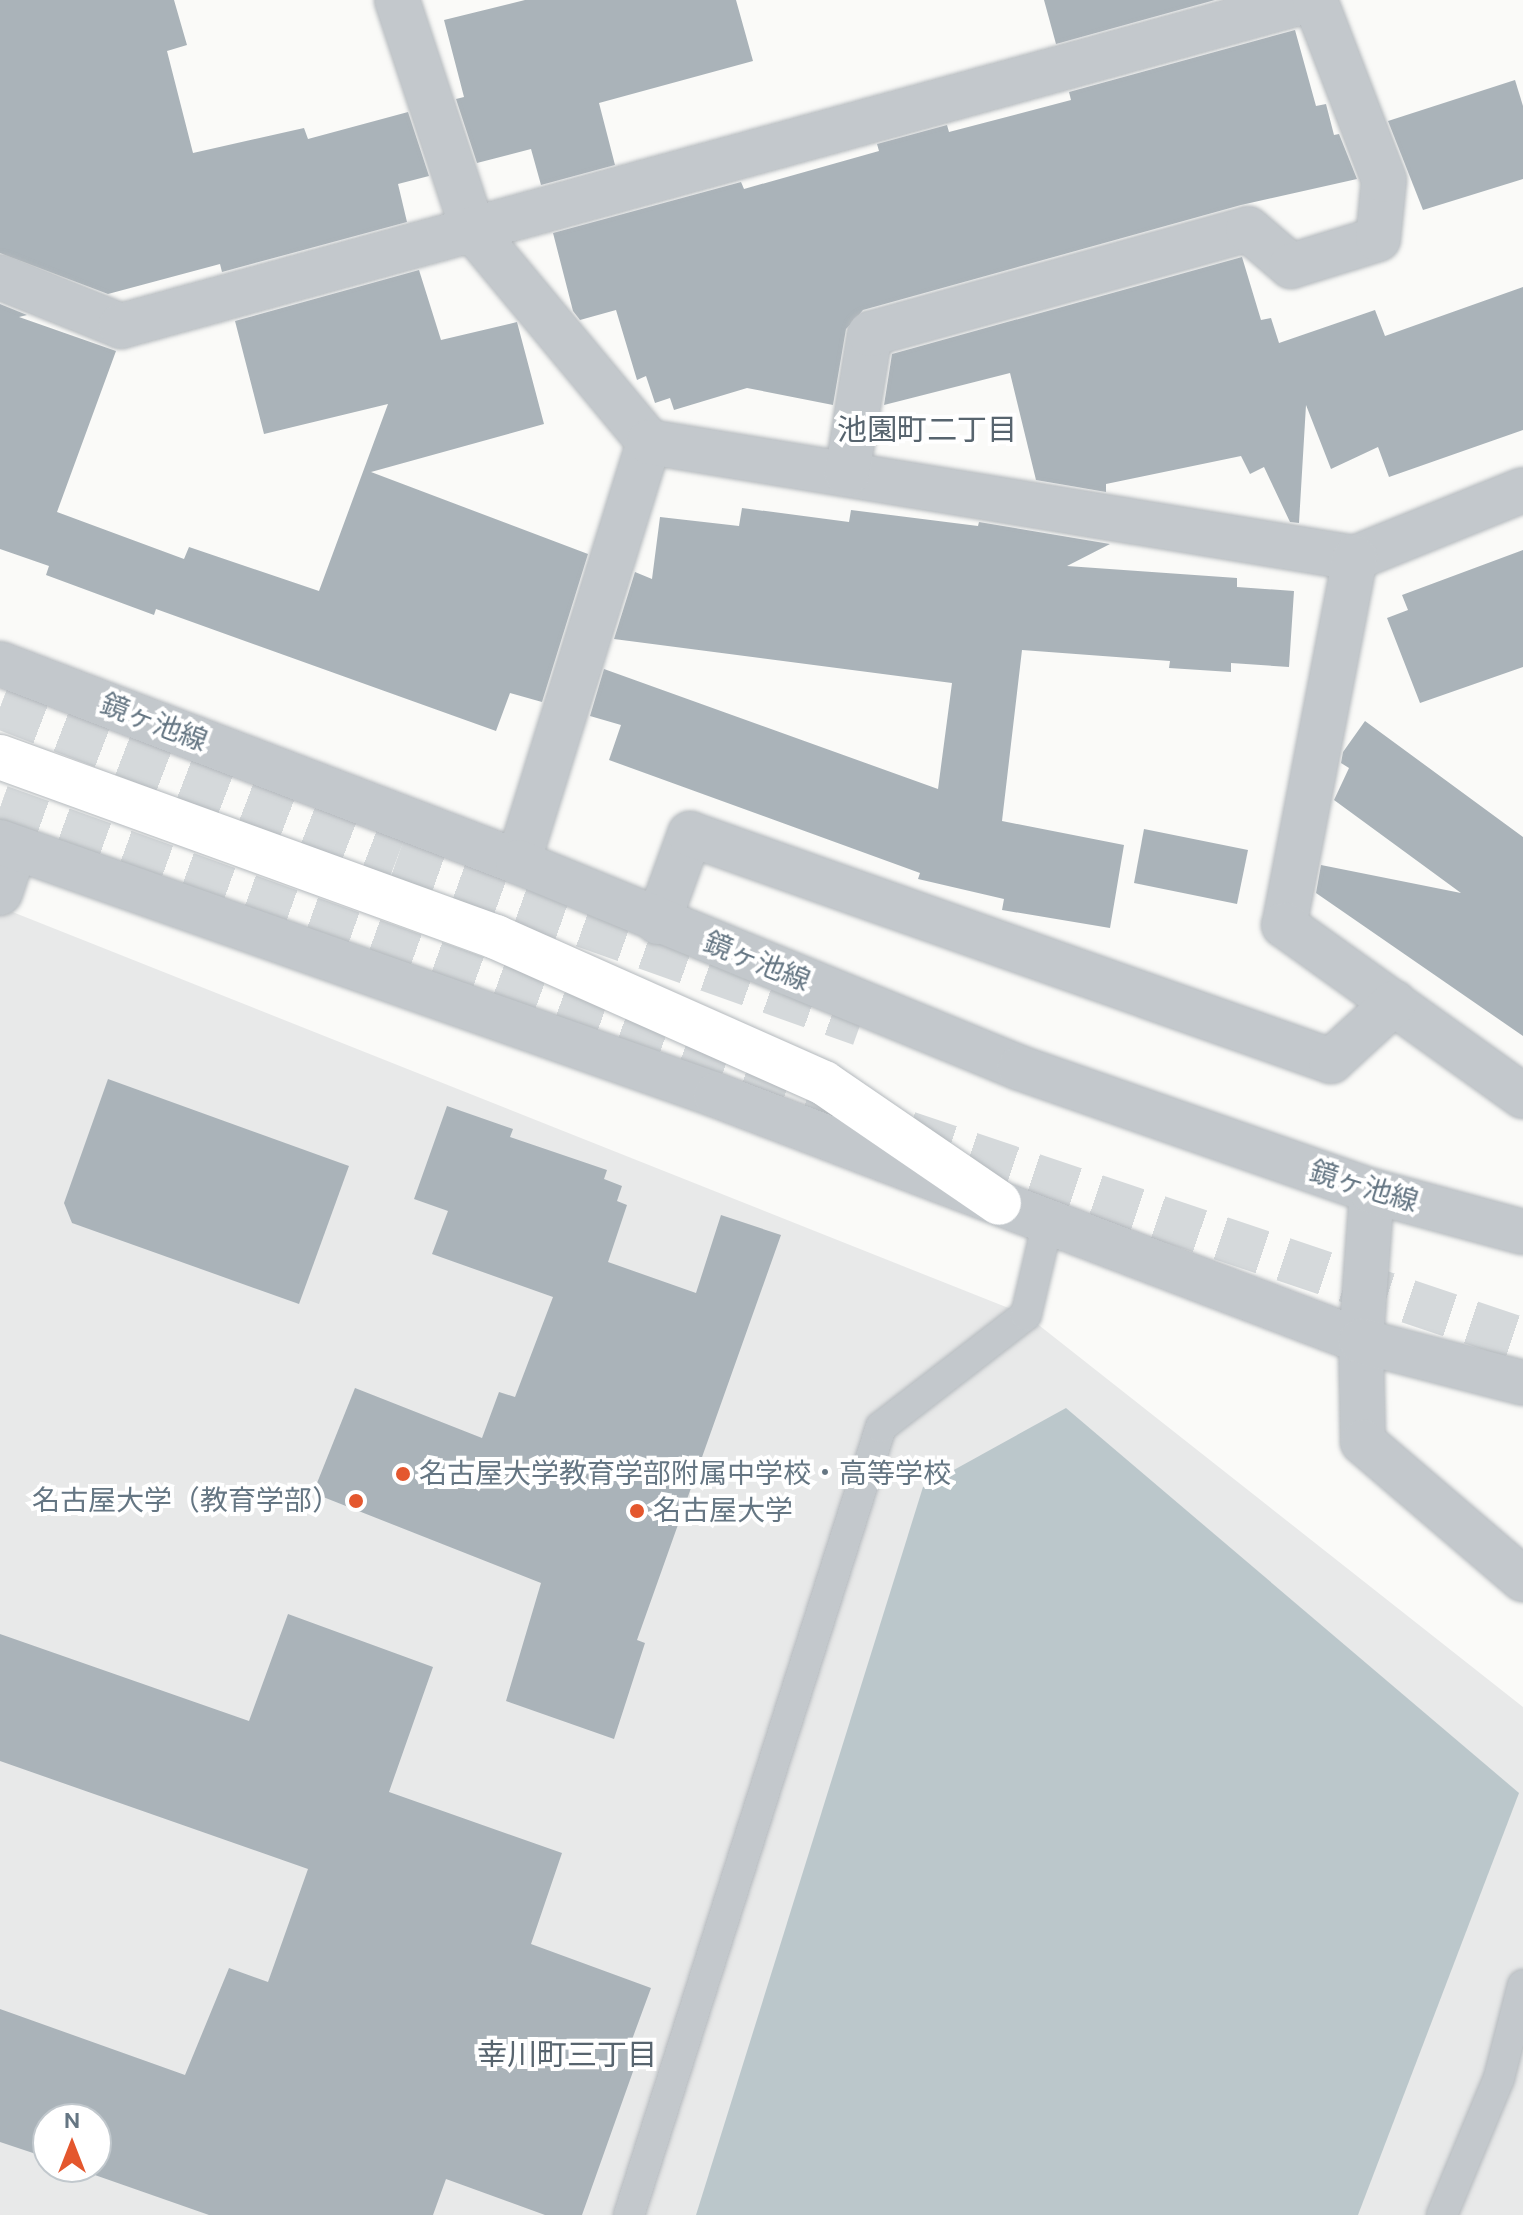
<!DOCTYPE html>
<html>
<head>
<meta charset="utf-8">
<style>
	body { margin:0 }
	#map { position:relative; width:1523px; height:2215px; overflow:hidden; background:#fafaf8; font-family:"DM Sans","Noto Sans JP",sans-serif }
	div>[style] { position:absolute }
	.built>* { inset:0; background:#e8e9e9 }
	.water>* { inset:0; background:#bbc7cb }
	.building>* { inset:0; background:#aab3b9 }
	.motorway-tunnel>* { height:44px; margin-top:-22px; transform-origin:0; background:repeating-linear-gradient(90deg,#d5d9db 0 44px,transparent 0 66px) }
	.roads { filter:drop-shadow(0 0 2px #b4b9bd) drop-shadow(0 0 2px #b4b9bd) }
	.service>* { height:30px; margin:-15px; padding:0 15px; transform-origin:15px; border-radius:15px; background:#c3c8cc }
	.minor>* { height:44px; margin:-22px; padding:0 22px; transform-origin:22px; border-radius:22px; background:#c3c8cc }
	.tertiary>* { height:44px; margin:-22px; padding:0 22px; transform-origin:22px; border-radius:22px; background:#c3c8cc }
	.motorway>* { height:44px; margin:-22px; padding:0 22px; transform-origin:22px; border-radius:22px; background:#fff }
	.dots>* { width:22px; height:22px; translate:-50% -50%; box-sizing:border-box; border:4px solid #fff; border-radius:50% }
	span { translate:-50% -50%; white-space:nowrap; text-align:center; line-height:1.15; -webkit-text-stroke:8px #fff; paint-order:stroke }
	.street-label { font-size:28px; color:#657683 }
	.poi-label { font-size:28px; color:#657683 }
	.left { translate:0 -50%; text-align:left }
	.right { translate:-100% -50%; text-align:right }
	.neighbourhood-label { font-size:30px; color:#57646e }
	.north { position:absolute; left:32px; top:2103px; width:80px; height:80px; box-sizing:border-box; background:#fff; border:2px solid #c1c8cd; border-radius:50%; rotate:0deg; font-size:22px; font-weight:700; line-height:32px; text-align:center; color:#657683 }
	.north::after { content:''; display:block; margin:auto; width:28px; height:36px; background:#e4572e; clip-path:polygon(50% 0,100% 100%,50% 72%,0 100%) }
</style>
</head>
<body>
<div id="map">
	<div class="built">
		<div style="clip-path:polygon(evenodd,0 907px,1026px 1315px,1523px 1707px,1523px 2215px,0 2215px,0 907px,48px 2119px,96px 2119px,96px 2167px,48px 2167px,48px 2119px)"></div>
	</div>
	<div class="water">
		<div style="clip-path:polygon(1066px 1408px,1519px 1793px,1358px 2215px,696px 2215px,923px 1487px)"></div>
	</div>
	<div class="building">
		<div style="clip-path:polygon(0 0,174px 0,187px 45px,167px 51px,193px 153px,304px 128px,308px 139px,408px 112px,429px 176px,398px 184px,407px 222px,222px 272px,220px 264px,108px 294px,0 253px)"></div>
		<div style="clip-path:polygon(525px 0,736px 0,753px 61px,599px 103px,615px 165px,541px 185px,531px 149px,477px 163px,456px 99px,464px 97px,444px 20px)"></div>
		<div style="clip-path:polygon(1044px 0,1215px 0,1056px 44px)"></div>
		<div style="clip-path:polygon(1295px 30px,1316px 106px,1326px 104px,1334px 135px,1339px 134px,1357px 179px,1241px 205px,863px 310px,846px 329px,833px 405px,747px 388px,674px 410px,670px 398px,655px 403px,646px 376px,637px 380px,616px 310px,580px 320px,573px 311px,553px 233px,741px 182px,744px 189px,879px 151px,877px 144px,947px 125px,949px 132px,1071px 100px,1069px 92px)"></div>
		<div style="clip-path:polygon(1515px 80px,1523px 106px,1523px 179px,1423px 210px,1388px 121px)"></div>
		<div style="clip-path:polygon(1242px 257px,1261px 320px,1271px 318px,1279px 343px,1375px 310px,1385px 336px,1523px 287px,1523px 430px,1389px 477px,1378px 447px,1331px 469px,1306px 405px,1299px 523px,1290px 522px,1264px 467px,1250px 474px,1241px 456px,1106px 484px,1106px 492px,1036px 480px,1010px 373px,884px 405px,892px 354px)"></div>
		<div style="clip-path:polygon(419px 270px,441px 340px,517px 322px,544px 424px,371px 472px,588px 554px,542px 702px,510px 693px,496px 731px,156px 609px,154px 615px,46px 575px,49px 566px,0 549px,0 304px,27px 315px,19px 317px,116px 351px,57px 512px,184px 559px,189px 547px,319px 591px,388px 404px,264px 434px,235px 321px)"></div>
		<div style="clip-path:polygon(742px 508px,849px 522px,851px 510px,978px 526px,979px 522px,1110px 544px,1067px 566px,1237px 578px,1237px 587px,1294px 591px,1289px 667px,1231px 663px,1231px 672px,1169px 668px,1170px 661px,1022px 650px,1002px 821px,1124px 845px,1110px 928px,1002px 910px,1004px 899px,918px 879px,920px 873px,609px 760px,621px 725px,590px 716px,604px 669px,938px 789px,952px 683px,614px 639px,635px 572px,652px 579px,660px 517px,739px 526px)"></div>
		<div style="clip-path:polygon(1523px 550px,1523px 667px,1420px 703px,1387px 618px,1408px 610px,1402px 595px)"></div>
		<div style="clip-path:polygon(1365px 721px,1523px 837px,1523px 1036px,1316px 893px,1321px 865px,1461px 893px,1334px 800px,1349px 768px,1341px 763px,1343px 752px)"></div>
		<div style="clip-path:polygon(1144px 829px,1248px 850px,1237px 904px,1134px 883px)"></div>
		<div style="clip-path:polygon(108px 1079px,349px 1166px,299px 1304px,72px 1223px,64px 1203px)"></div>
		<div style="clip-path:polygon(447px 1106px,513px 1129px,510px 1137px,607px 1170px,604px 1179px,622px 1186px,617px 1201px,627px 1205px,608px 1262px,696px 1293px,721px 1215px,781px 1235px,637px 1640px,645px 1643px,614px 1739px,506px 1701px,541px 1583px,313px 1493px,355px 1388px,482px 1438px,499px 1392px,515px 1397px,553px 1297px,432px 1254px,448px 1211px,414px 1199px)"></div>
		<div style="clip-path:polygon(288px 1614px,433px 1667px,389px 1792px,562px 1853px,531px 1944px,651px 1988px,630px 2045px,641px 2049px,582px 2215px,545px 2215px,446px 2179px,433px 2215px,209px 2215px,72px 2167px,96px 2167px,96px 2119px,48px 2119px,48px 2158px,0 2142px,0 2009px,185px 2075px,229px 1968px,268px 1982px,308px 1869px,0 1761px,0 1634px,249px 1721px)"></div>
	</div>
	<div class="motorway-tunnel">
		<div style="left:0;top:707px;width:425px;rotate:21deg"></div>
		<div style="left:397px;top:859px;width:492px;rotate:19.6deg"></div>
		<div style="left:0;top:807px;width:883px;rotate:19.73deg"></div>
		<div style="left:908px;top:1133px;width:649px;rotate:18.6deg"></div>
	</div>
	<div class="roads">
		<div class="service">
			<div style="left:629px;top:2215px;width:827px;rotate:-72.27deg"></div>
			<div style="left:881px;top:1427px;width:183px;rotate:-37.7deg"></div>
			<div style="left:1026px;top:1315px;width:97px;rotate:-76.8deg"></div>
			<div style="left:1442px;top:2215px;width:148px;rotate:-67.4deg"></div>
			<div style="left:1499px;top:2078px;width:96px;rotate:-75.5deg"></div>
		</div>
		<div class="minor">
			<div style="left:397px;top:0;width:242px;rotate:71.7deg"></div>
			<div style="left:473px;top:230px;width:276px;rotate:50.3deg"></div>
			<div style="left:649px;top:442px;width:440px;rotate:107.3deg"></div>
			<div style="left:0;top:277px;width:131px;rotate:22deg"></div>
			<div style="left:121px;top:326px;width:1232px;rotate:-15.34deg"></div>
			<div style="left:649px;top:442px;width:715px;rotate:9.33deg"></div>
			<div style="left:1355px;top:558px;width:181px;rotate:-22deg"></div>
			<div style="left:847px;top:474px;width:142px;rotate:-80.7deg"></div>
			<div style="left:870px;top:334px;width:392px;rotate:-15.5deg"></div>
			<div style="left:1248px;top:229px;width:57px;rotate:40.7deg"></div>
			<div style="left:1291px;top:266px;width:91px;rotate:-17.2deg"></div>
			<div style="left:1378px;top:239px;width:59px;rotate:-84.2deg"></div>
			<div style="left:1384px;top:180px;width:193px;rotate:-111deg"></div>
			<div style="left:1355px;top:558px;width:374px;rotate:100.9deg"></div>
			<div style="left:1284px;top:925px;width:294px;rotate:35.6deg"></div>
			<div style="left:0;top:893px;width:47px;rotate:-71.6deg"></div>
			<div style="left:658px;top:922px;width:94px;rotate:-70deg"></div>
			<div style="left:690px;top:834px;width:680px;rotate:19.5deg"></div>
			<div style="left:1331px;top:1061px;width:86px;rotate:-42.6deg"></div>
			<div style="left:1372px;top:1191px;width:150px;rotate:94.2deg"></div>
			<div style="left:1361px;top:1341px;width:101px;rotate:88.9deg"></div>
			<div style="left:1363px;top:1442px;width:211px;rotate:40.6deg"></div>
		</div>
		<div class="tertiary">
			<div style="left:0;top:664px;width:555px;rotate:20.92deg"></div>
			<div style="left:518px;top:862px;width:543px;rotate:22.31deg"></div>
			<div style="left:1020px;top:1068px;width:373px;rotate:19.3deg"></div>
			<div style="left:1372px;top:1191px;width:156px;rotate:15.2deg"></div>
			<div style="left:0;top:842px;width:759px;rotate:19.46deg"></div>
			<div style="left:716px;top:1095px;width:690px;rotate:20.88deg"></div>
			<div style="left:1361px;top:1341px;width:167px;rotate:14.5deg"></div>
		</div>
		<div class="motorway">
			<div style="left:0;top:757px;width:528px;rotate:19.95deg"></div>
			<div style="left:496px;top:937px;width:359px;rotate:24deg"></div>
			<div style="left:824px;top:1083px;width:212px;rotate:34.4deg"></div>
		</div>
	</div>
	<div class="dots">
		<div style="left:403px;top:1474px;background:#e4572e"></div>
		<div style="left:356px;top:1501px;background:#e4572e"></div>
		<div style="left:637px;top:1511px;background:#e4572e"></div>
	</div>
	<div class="street-label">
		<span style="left:154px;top:723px;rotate:21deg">鏡ヶ池線</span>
		<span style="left:757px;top:962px;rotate:22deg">鏡ヶ池線</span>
		<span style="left:1364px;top:1187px;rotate:17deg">鏡ヶ池線</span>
	</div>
	<div class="poi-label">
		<span class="left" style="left:419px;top:1474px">名古屋大学教育学部附属中学校・高等学校</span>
		<span class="right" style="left:340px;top:1501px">名古屋大学（教育学部）</span>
		<span class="left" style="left:653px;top:1511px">名古屋大学</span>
	</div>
	<div class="neighbourhood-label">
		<span style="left:927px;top:430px">池園町二丁目</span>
		<span style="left:567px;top:2055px">幸川町三丁目</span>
	</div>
	<div class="north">N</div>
</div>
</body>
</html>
